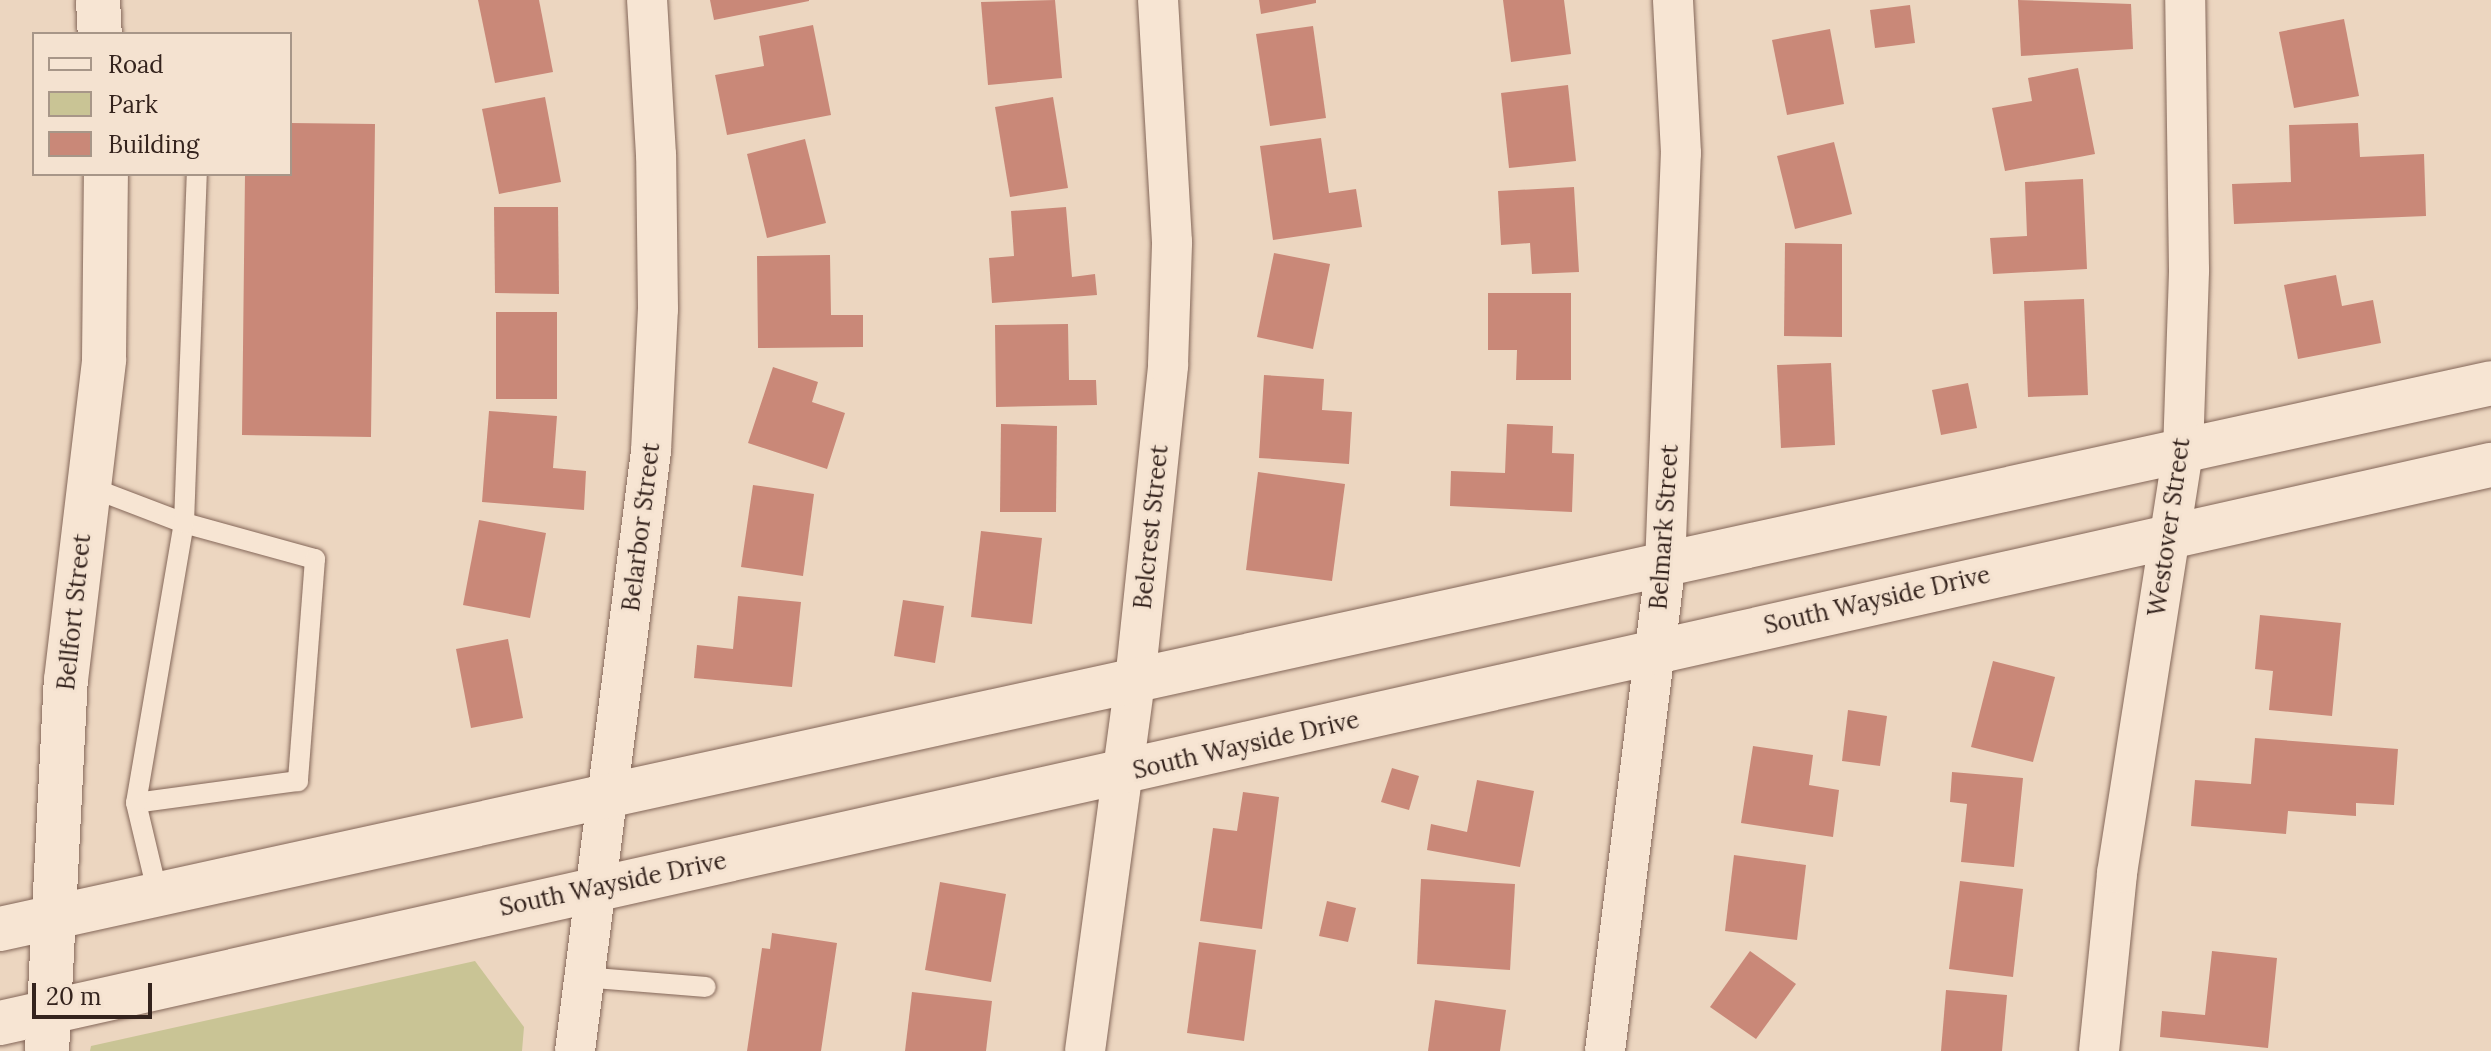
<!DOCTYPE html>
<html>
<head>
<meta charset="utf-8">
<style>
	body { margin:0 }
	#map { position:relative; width:2491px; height:1051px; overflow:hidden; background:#ecd6c0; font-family:Lora,serif }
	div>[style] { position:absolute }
	.green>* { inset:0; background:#c9c495 }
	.building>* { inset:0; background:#c98878 }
	.roads { filter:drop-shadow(0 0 2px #846759) drop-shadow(0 0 2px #846759) }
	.service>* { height:20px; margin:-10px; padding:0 10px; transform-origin:10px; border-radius:10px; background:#f7e5d3 }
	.minor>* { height:40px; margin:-20px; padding:0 20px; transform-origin:20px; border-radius:20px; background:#f7e5d3 }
	.tertiary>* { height:44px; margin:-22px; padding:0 22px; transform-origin:22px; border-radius:22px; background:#f7e5d3 }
	.secondary>* { height:44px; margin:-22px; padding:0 22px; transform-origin:22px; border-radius:22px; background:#f7e5d3 }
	span { translate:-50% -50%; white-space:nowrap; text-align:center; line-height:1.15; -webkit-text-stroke:6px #f4e2d0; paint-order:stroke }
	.street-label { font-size:24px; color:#34231d }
	.legend { position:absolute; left:32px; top:32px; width:260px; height:144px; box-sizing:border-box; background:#f4e2d0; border:2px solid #a79688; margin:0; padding:10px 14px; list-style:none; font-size:24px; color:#34231d }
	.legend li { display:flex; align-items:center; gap:16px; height:40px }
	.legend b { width:40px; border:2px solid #a79688 }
	.scale { position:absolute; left:32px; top:983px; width:120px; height:36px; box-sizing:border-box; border:4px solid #34231d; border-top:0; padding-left:10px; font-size:24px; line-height:28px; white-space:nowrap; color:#34231d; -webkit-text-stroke:6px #f4e2d0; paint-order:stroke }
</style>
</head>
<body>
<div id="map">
	<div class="green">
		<div style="clip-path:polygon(475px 961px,524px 1027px,522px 1051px,90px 1051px,91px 1046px)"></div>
	</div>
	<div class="building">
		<div style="clip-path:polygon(478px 0,539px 0,553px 72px,495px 83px)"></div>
		<div style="clip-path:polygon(710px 0,809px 0,809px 1px,714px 20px)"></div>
		<div style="clip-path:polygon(1055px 0,1062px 78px,988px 85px,981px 2px)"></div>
		<div style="clip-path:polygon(1259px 0,1316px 0,1316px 3px,1261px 14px)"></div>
		<div style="clip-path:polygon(1503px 0,1564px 0,1571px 54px,1511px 62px)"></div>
		<div style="clip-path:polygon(2018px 0,2131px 4px,2133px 49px,2021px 56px)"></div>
		<div style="clip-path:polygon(1910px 5px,1915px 43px,1875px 48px,1870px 10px)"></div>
		<div style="clip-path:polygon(2344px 19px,2359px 96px,2294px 108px,2279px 32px)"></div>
		<div style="clip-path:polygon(813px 25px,831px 115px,727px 135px,715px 75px,764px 66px,759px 36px)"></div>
		<div style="clip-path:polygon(1313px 26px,1326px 118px,1270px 126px,1256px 34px)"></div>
		<div style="clip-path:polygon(1830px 29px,1844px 104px,1787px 115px,1772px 40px)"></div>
		<div style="clip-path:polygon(2078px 68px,2095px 154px,2005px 171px,1992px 108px,2032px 101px,2028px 78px)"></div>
		<div style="clip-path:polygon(1568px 85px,1576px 161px,1509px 168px,1501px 93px)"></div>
		<div style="clip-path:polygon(545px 97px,561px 182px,499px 194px,482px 109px)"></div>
		<div style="clip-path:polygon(1053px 97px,1068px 188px,1010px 197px,995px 107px)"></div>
		<div style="clip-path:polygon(290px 123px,375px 124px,371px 437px,242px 435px,245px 174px,290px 174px)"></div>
		<div style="clip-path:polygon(2358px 123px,2360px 157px,2424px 154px,2426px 216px,2234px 224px,2232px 184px,2291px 182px,2289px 125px)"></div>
		<div style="clip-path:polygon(1321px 138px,1329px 193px,1356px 189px,1362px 227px,1273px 240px,1260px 146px)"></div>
		<div style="clip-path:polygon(805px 139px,826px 223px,767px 238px,747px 154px)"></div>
		<div style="clip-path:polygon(1834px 142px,1852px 214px,1795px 229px,1777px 156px)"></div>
		<div style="clip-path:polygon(2083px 179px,2087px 269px,1993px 274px,1990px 238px,2027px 236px,2025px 182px)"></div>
		<div style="clip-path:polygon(1574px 187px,1579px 272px,1532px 274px,1530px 243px,1501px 245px,1498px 191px)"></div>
		<div style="clip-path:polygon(494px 207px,558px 207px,559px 294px,495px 293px)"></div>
		<div style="clip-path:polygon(1066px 207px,1072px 277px,1095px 274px,1097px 295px,992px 303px,989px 258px,1014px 256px,1011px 211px)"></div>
		<div style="clip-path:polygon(1785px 243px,1842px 244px,1842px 337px,1784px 336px)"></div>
		<div style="clip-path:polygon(1274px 253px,1330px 264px,1313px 349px,1257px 337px)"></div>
		<div style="clip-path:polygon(830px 255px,831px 315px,863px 315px,863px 347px,758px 348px,757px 256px)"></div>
		<div style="clip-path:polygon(2336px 275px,2342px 306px,2373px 300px,2381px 343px,2298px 359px,2284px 285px)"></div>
		<div style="clip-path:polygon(1488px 293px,1571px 293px,1571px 380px,1516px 380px,1517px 350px,1488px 350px)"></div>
		<div style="clip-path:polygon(2084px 299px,2088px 395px,2028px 397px,2024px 301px)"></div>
		<div style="clip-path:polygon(496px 312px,557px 312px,557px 399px,496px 399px)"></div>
		<div style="clip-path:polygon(1068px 324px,1069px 380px,1096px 380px,1097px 405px,996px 407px,995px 325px)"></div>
		<div style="clip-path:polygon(1831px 363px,1835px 445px,1781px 448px,1777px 365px)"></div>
		<div style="clip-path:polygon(773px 367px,818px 382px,812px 402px,845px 413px,827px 469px,748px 443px)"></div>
		<div style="clip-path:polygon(1264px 375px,1324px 379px,1322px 410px,1352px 412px,1349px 464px,1259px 458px)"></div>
		<div style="clip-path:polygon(1968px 383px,1977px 428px,1941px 435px,1932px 390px)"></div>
		<div style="clip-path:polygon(489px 411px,557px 416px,553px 468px,586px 471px,584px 510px,482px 502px)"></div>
		<div style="clip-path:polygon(1001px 424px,1057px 426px,1056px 512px,1000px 512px)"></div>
		<div style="clip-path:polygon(1507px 424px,1553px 426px,1552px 453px,1574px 454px,1572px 512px,1450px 506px,1451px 471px,1505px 473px)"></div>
		<div style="clip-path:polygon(1258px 472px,1345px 484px,1332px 581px,1246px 570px)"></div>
		<div style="clip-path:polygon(753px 485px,814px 494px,803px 576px,741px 567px)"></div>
		<div style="clip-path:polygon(479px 520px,546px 533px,530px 618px,463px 605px)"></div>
		<div style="clip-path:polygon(981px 531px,1042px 538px,1032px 624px,971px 617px)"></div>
		<div style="clip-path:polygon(738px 596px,801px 602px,792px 687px,694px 678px,697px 645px,733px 649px)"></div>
		<div style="clip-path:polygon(903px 600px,944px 606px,935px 663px,894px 656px)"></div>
		<div style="clip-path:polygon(2260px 615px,2341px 623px,2332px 716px,2269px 710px,2273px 671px,2255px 669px)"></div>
		<div style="clip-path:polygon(508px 639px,523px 718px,471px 728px,456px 649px)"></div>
		<div style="clip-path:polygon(1993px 661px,2055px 677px,2033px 762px,1971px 747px)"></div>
		<div style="clip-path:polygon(1848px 710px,1887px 716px,1880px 766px,1842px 761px)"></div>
		<div style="clip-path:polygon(2255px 738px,2398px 749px,2394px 805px,2356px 803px,2356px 816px,2288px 811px,2286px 834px,2191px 826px,2195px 780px,2251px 784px)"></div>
		<div style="clip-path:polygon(1753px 746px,1813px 755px,1809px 785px,1839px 790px,1833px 837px,1741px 823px)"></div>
		<div style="clip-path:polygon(1392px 768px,1419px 776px,1409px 810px,1381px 802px)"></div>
		<div style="clip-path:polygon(1952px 772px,2023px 778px,2014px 867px,1961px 862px,1967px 804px,1950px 802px)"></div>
		<div style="clip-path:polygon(1477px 780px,1534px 791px,1520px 867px,1427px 850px,1431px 824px,1467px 832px)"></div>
		<div style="clip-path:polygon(1243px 792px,1279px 797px,1262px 929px,1200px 921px,1213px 828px,1237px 831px)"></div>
		<div style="clip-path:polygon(1734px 855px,1806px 865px,1797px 940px,1725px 931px)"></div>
		<div style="clip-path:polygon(1421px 879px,1515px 884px,1510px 970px,1417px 964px)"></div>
		<div style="clip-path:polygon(1960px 881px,2023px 889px,2013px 977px,1949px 969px)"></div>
		<div style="clip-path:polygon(940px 882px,1006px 894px,991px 982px,925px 970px)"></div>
		<div style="clip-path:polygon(1327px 901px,1356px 908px,1348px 942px,1319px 936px)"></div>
		<div style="clip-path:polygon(772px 933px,837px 943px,821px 1051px,747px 1051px,762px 948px,770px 949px)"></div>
		<div style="clip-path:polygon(1199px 942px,1256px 950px,1244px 1041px,1187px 1033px)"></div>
		<div style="clip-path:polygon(1750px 951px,1796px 984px,1756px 1039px,1710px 1007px)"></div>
		<div style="clip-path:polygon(2212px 951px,2277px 958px,2268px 1048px,2160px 1037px,2162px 1011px,2205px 1015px)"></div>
		<div style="clip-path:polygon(1946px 990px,2007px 995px,2002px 1051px,1941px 1051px)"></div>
		<div style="clip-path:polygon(912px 992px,992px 1001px,986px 1051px,905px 1051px)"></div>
		<div style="clip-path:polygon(1435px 1000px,1506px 1010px,1500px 1051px,1428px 1051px)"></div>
	</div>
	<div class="roads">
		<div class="service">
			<div style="left:87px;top:486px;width:104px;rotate:20.9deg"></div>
			<div style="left:184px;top:523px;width:136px;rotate:15.4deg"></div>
			<div style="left:315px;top:559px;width:223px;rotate:94.4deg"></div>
			<div style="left:298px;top:781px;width:163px;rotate:172.3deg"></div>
			<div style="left:158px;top:895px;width:95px;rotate:-103.4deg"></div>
			<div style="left:136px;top:803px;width:284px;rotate:-80.3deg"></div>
			<div style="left:184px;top:523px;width:349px;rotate:-87.9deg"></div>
			<div style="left:583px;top:977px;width:123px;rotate:4.6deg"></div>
		</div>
		<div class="minor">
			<div style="left:575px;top:1051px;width:605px;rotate:-82.78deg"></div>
			<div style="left:651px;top:451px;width:142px;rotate:-87.2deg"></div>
			<div style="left:658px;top:309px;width:154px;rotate:-90.7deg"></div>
			<div style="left:656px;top:155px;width:155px;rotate:-93.3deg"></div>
			<div style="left:1085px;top:1051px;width:373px;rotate:-82.3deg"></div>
			<div style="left:1135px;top:681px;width:318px;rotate:-84deg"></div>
			<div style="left:1168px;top:365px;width:123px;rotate:-88.1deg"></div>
			<div style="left:1172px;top:242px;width:242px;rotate:-93.3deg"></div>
			<div style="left:1605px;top:1051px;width:488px;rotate:-82.9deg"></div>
			<div style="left:1665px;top:567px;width:414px;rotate:-87.8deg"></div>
			<div style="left:1681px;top:153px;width:153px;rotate:-93deg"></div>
			<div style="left:2099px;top:1051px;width:179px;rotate:-84.2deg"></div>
			<div style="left:2117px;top:873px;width:425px;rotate:-81.1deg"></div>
			<div style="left:2183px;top:453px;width:183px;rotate:-88.1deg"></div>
			<div style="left:2189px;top:270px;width:270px;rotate:-90.8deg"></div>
		</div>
		<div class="tertiary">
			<div style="left:0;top:929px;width:2550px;rotate:-12.36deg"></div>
			<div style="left:0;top:1023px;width:2553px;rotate:-12.63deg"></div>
		</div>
		<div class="secondary">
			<div style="left:98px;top:0;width:34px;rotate:87deg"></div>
			<div style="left:47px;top:1051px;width:371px;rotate:-87.1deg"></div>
			<div style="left:66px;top:680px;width:323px;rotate:-83.2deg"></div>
			<div style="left:104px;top:359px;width:185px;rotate:-89.4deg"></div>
		</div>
	</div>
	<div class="street-label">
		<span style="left:641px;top:527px;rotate:-83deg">Belarbor Street</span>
		<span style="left:1151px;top:527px;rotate:-84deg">Belcrest Street</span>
		<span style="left:1664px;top:527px;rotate:-86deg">Belmark Street</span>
		<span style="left:2169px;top:527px;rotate:-82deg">Westover Street</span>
		<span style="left:1877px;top:600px;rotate:-13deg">South Wayside Drive</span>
		<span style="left:74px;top:612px;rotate:-84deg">Bellfort Street</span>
		<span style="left:1246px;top:745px;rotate:-13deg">South Wayside Drive</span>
		<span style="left:613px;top:884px;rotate:-12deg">South Wayside Drive</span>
	</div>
	<ul class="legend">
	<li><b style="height:10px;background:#f7e5d3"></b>Road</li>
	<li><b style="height:22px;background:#c9c495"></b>Park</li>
	<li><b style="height:22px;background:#c98878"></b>Building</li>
	</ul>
	<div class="scale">20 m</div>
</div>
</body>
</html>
